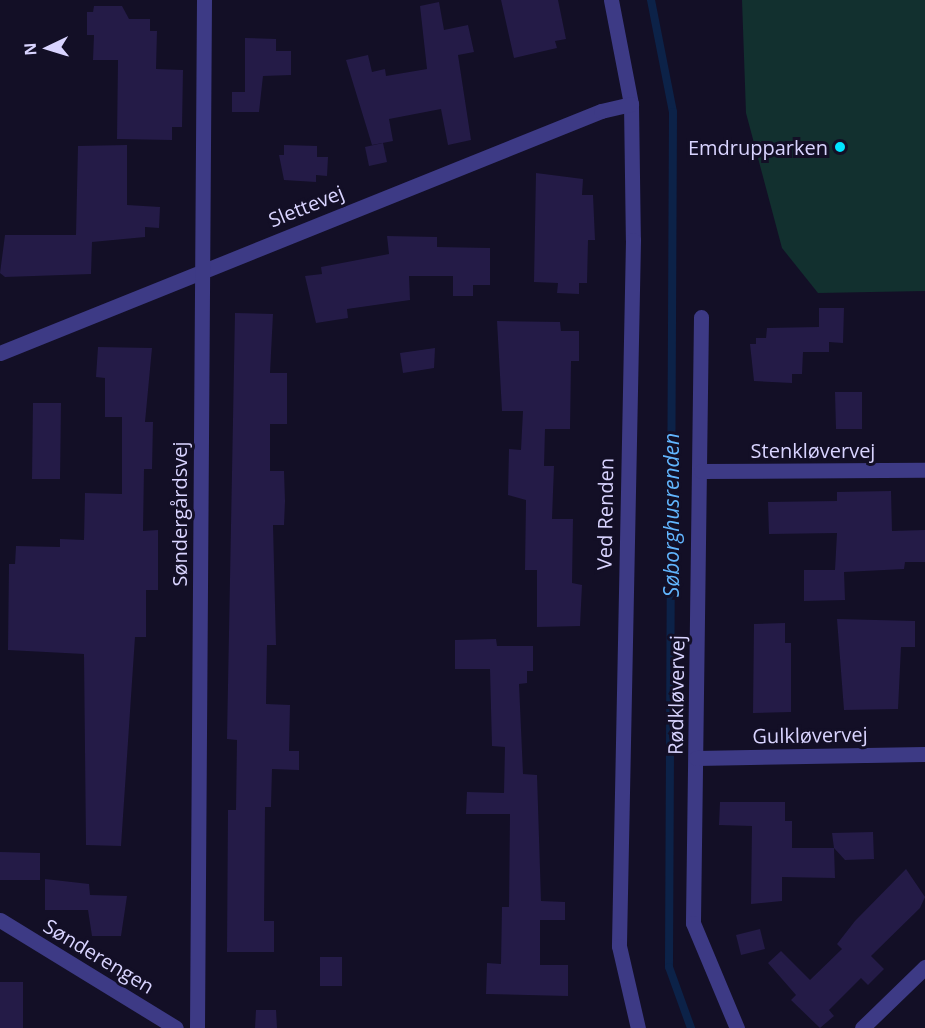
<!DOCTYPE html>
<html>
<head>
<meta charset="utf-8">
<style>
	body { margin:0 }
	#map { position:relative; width:925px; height:1028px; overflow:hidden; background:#130f26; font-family:"Open Sans",sans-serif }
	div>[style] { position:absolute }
	.green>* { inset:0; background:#12302f }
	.stream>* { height:8px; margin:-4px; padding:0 4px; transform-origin:4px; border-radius:4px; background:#0c2248 }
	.building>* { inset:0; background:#241b47 }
	.street>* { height:15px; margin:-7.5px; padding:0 7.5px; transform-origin:7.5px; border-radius:7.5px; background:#3d3a85 }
	.dots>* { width:16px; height:16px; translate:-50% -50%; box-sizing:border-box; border:3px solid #130f26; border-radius:50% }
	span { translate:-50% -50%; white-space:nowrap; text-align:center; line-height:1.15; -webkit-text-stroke:6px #130f26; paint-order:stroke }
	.poi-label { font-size:20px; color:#d9d4ff }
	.right { translate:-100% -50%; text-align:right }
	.street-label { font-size:20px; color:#d9d4ff }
	.water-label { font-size:21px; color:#62b6ff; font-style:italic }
	.north { position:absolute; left:18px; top:18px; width:60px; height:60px; -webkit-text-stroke:4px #130f26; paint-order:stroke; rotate:266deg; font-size:16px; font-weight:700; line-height:24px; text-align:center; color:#d9d4ff }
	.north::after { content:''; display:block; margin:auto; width:21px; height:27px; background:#d9d4ff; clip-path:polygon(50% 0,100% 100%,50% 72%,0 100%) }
</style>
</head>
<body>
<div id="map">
	<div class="green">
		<div style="clip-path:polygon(742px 0,925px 0,925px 291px,818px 293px,782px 248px,746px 113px)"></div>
	</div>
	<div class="stream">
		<div style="left:651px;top:0;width:114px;rotate:78.9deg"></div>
		<div style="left:673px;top:112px;width:855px;rotate:90.27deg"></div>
		<div style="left:669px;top:967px;width:65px;rotate:70.2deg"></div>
	</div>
	<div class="building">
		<div style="clip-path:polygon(501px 0,558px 0,566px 39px,555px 41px,557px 48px,514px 58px)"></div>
		<div style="clip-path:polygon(439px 2px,444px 30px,468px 25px,474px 52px,458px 55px,471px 140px,448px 145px,441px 109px,389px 119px,393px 141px,372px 145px,346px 60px,368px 55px,372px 72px,385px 69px,386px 76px,427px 69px,420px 6px)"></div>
		<div style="clip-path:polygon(94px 6px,122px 6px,129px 19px,150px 19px,150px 31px,157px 31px,156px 69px,183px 70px,182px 127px,172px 127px,172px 140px,117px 139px,118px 60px,93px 60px,94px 35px,87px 35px,87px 12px,93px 12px)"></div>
		<div style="clip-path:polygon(245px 38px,276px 39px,276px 51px,291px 51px,291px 75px,263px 76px,259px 112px,232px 112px,232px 92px,245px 92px)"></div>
		<div style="clip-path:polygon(383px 143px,387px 162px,369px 166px,365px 147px)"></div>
		<div style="clip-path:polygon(127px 145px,127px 205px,160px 207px,159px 228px,145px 227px,145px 237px,92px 242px,91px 274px,5px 277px,0 273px,5px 235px,76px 235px,78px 146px)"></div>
		<div style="clip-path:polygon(284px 145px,317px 146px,317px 157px,328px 157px,327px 176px,316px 175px,316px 182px,284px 180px,279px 155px,284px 155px)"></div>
		<div style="clip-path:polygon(536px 173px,583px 179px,582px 195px,593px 195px,595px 240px,588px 240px,587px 283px,579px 283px,579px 294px,557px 293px,558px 283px,534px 282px)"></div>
		<div style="clip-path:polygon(387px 236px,437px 237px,437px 247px,490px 248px,490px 285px,473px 285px,473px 296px,453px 296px,453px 276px,409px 276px,410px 300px,347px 309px,348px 318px,316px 323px,305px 276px,322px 274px,321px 267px,389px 254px)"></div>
		<div style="clip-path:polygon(819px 308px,844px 308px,843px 343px,829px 342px,829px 352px,803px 352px,802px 374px,792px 374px,792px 383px,754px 381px,750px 344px,756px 344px,756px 338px,766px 338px,767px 328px,819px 327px)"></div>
		<div style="clip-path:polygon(235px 313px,273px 314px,270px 373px,287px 373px,287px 424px,270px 424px,270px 471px,284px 471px,285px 501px,284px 525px,273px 525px,276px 645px,267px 645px,266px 704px,290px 705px,289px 751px,299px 751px,299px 770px,272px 769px,271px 807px,265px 807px,264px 921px,274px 921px,274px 952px,227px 952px,228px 810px,236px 810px,237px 740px,227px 739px)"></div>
		<div style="clip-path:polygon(497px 321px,560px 322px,561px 331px,579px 331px,579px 361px,571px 361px,570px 429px,545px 429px,544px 466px,554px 466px,552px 519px,573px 519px,572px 583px,582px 585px,580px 626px,537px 627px,537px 570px,525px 570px,526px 500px,508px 495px,509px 449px,521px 450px,523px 411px,502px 411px)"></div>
		<div style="clip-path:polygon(98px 347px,152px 348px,145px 422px,153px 422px,152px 469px,144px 469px,143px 531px,158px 530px,158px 590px,146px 590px,146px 637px,135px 637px,121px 846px,86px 845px,84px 654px,8px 650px,9px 564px,15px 564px,16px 546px,60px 547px,60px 539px,84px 540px,85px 493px,122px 494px,122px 417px,105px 417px,105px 378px,96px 377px)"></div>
		<div style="clip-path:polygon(435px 348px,434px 368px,403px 373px,400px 353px)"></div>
		<div style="clip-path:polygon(835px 392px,862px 392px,862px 429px,836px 429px)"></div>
		<div style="clip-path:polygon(33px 403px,61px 403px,60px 479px,32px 479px)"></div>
		<div style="clip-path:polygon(891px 491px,892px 531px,925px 530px,925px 562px,905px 562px,904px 569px,844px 572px,845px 600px,804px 601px,804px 570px,835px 570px,837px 533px,769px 534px,768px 502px,837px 501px,837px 492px)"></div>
		<div style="clip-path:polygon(837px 619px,915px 621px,915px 647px,901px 647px,898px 709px,844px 710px)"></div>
		<div style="clip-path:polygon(785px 623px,785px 643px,791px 643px,791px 712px,753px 713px,754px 624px)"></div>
		<div style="clip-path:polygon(496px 639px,497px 646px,533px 646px,533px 671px,527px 671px,527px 683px,519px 684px,523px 774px,537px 775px,541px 901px,565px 902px,565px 920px,540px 920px,540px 965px,568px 965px,568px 996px,486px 994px,487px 963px,501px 964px,502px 907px,509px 907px,510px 814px,466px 814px,467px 792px,504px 793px,505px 747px,492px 746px,490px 669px,455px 669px,455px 640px)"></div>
		<div style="clip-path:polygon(720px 802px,785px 802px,785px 821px,792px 821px,792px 848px,834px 848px,832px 833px,873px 832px,874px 859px,845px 860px,834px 848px,835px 878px,782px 877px,782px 901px,751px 904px,752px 826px,719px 825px)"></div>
		<div style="clip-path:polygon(0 852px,40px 853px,40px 880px,0 880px)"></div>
		<div style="clip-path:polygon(906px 869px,925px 897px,920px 908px,871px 956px,884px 969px,868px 985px,861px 978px,829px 1010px,834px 1016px,820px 1028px,791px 1000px,796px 995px,768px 963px,781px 951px,810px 980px,842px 949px,837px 944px,855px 921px)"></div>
		<div style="clip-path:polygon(45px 879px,89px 884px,90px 895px,127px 896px,121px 936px,92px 936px,88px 910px,45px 910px)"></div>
		<div style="clip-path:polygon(760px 929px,765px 949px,741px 955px,736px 935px)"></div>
		<div style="clip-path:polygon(320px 957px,342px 957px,342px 986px,320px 986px)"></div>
		<div style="clip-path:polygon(0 982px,23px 982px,23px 1028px,0 1028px)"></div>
		<div style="clip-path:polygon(256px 1010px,276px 1010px,277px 1028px,255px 1028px)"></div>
	</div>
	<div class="street">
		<div style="left:611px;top:0;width:106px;rotate:79.1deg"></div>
		<div style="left:631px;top:104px;width:136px;rotate:89.2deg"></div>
		<div style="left:633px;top:240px;width:706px;rotate:91.14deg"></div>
		<div style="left:619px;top:946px;width:84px;rotate:77deg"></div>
		<div style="left:701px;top:317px;width:606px;rotate:90.76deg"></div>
		<div style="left:693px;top:923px;width:114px;rotate:67.3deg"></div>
		<div style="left:0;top:353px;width:648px;rotate:-21.93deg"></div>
		<div style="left:601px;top:111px;width:31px;rotate:-13deg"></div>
		<div style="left:701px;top:471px;width:224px;rotate:-0.3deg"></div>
		<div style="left:696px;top:758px;width:229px;rotate:-1deg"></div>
		<div style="left:0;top:920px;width:206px;rotate:31.5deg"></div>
		<div style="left:197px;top:1028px;width:1028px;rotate:-89.61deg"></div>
		<div style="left:862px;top:1028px;width:88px;rotate:-44.1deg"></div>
	</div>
	<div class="dots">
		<div style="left:840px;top:147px;background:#00e5ff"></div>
	</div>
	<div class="poi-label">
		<span class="right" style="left:828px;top:147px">Emdrupparken</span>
	</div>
	<div class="street-label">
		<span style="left:306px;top:206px;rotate:-22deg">Slettevej</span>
		<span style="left:813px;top:450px">Stenkløvervej</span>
		<span style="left:179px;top:514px;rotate:-90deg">Søndergårdsvej</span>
		<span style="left:605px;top:514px;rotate:-89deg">Ved Renden</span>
		<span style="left:676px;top:695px;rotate:-89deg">Rødkløvervej</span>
		<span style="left:810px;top:735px;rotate:-1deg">Gulkløvervej</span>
		<span style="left:99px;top:956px;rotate:31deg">Sønderengen</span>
	</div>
	<div class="water-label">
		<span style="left:671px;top:515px;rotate:-90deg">Søborghusrenden</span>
	</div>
	<div class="north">N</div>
</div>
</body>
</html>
